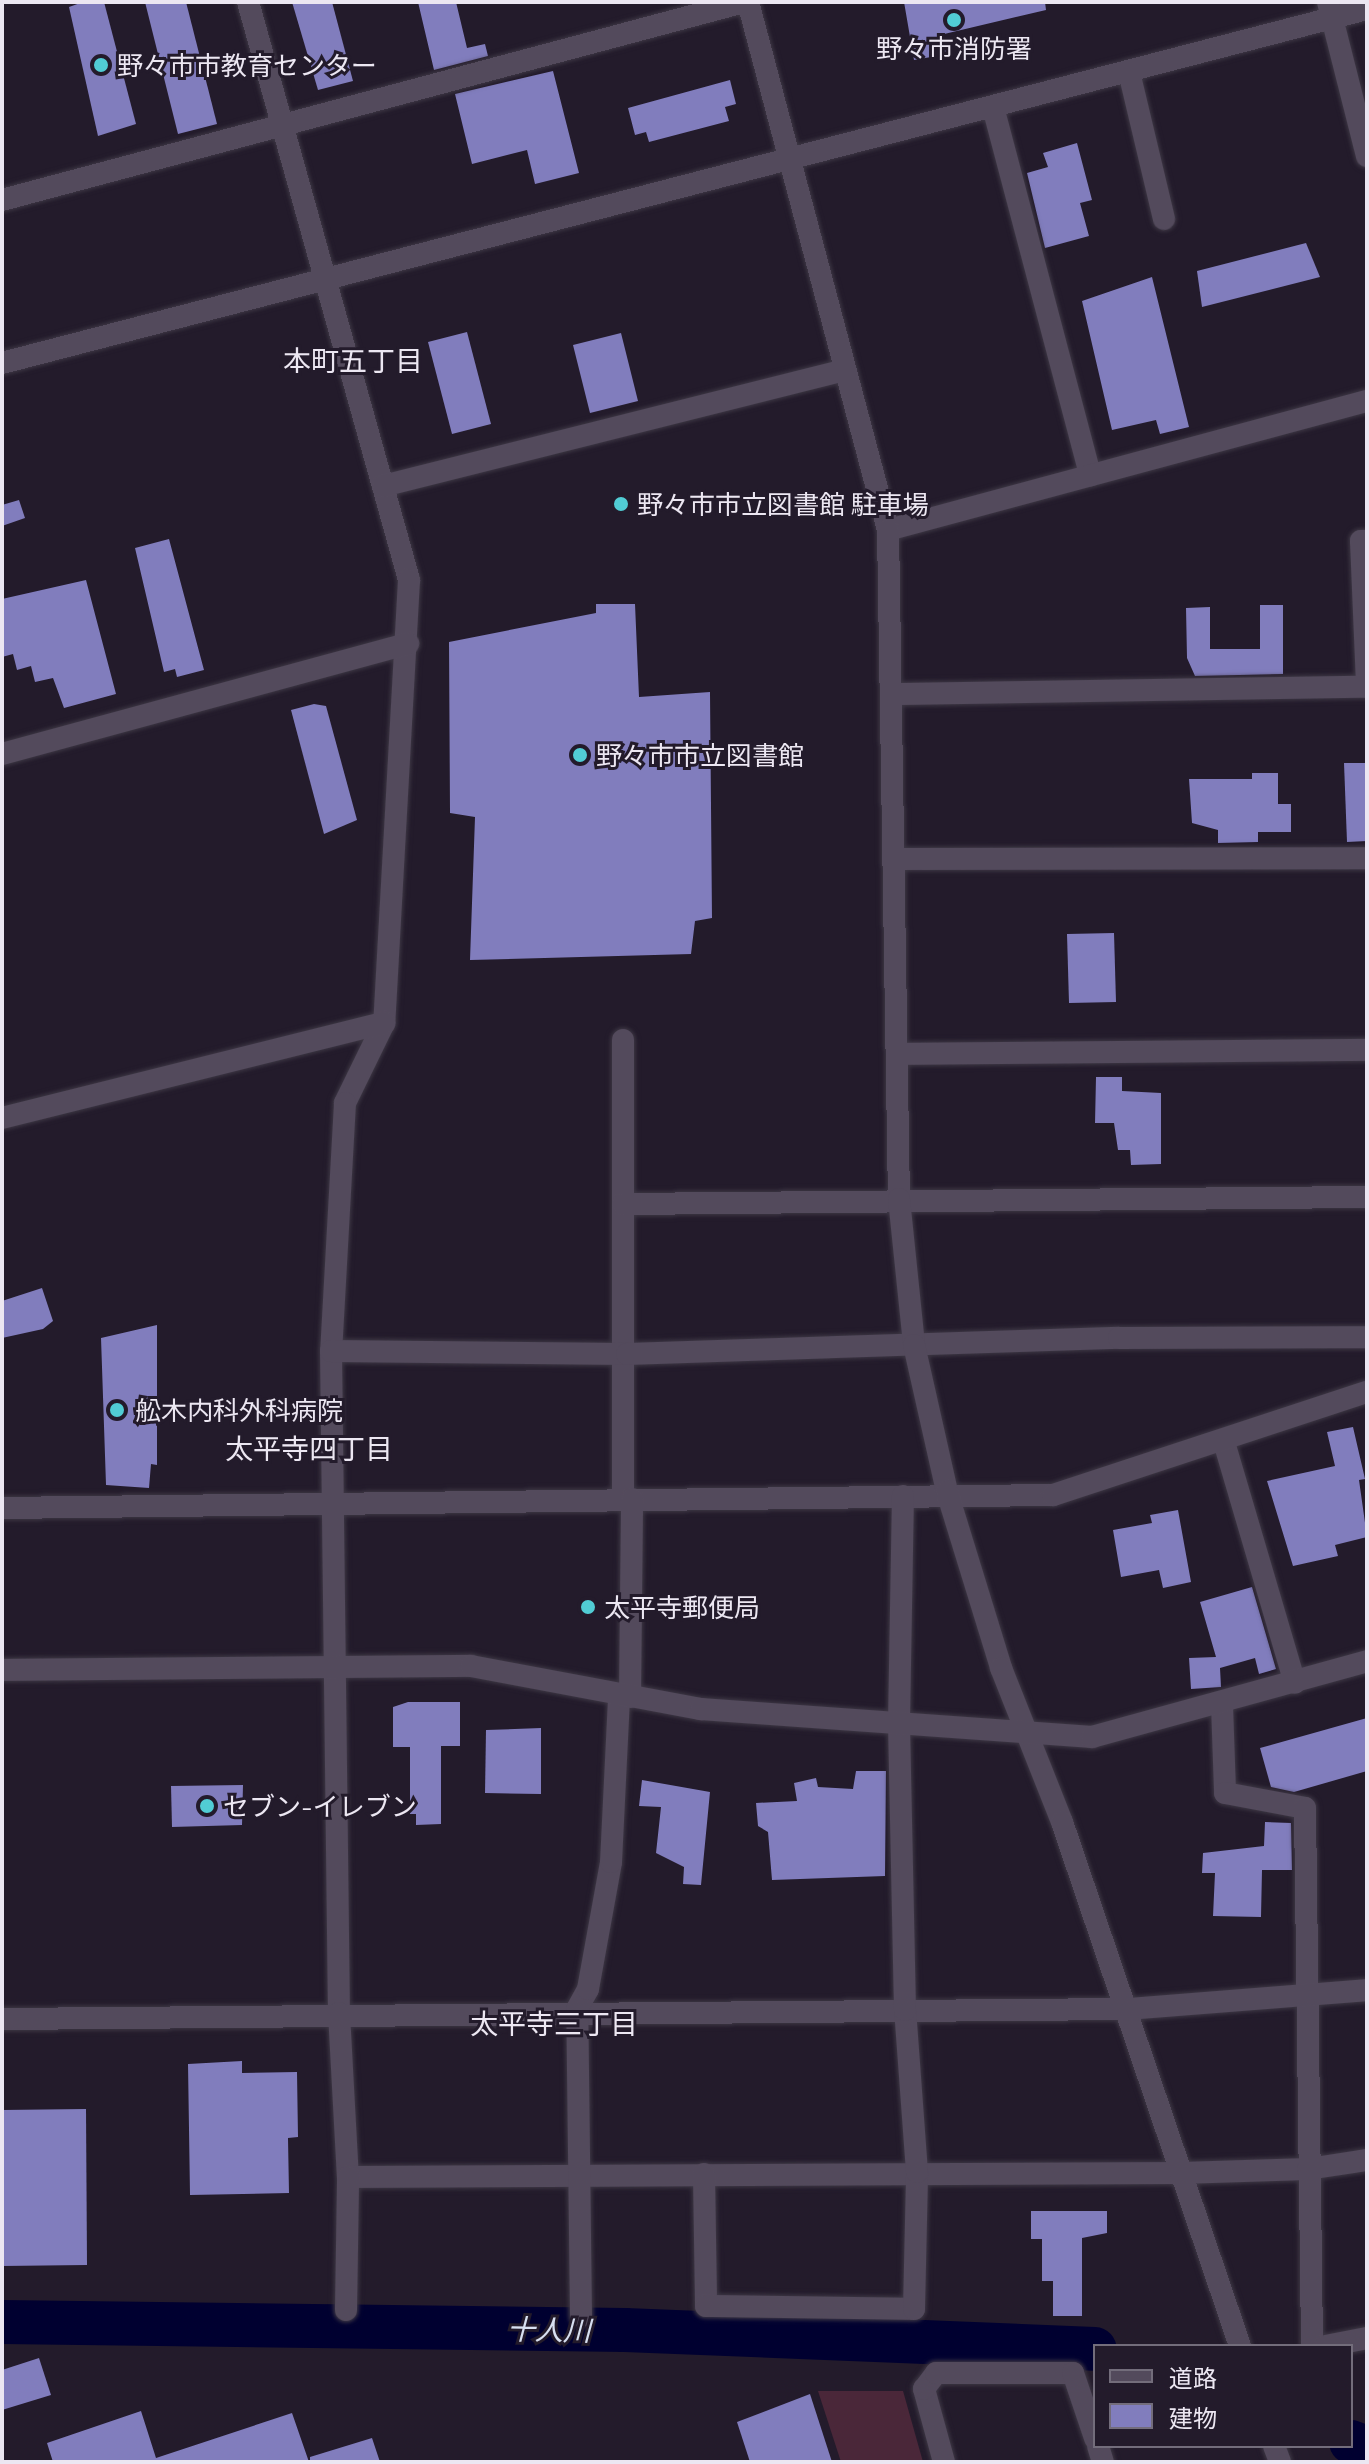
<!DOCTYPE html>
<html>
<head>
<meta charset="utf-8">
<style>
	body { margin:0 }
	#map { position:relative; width:1369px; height:2464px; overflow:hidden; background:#231b2b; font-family:"Exo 2","Noto Sans JP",sans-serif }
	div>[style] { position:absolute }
	.green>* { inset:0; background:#4a2739 }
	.river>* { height:44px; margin:-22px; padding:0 22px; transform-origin:22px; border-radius:22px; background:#000030 }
	.building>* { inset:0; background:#817dbd }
	.roads { filter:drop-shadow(0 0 2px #3d3744) drop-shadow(0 0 2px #3d3744) }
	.minor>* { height:22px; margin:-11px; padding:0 11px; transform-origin:11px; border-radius:11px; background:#534a5c }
	.tertiary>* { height:22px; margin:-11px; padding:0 11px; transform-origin:11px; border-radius:11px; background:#534a5c }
	.dots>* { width:22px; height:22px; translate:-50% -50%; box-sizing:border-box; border:4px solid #231b2b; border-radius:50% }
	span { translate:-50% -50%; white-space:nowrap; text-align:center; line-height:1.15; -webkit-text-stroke:6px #231b2b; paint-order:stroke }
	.poi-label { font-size:26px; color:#ece7f2 }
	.left { translate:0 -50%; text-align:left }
	.neighbourhood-label { font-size:28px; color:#ece7f2 }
	.water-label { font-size:28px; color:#d8e0f1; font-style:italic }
	.frame { position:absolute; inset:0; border:4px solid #ece7f2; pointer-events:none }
	.legend { position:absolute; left:1093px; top:2344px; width:260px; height:104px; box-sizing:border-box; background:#231b2b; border:2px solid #736d7b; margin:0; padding:10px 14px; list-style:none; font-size:24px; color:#ece7f2 }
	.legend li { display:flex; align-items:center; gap:16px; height:40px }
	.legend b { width:40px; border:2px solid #736d7b }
</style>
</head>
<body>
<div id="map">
	<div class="green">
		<div style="clip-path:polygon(818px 2391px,903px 2391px,923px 2462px,841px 2462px)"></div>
	</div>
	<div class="river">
		<div style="left:2px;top:2322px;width:623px;rotate:0.74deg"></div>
		<div style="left:625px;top:2330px;width:470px;rotate:2.3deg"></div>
		<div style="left:1351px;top:2442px;width:17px;rotate:21deg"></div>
	</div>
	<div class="building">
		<div style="clip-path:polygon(83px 2px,104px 2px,136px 124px,98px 136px,69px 7px)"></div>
		<div style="clip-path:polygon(145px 2px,186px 2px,217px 124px,178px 134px)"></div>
		<div style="clip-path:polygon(292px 2px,332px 2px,353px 81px,318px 90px)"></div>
		<div style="clip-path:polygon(418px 2px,456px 2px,467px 48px,485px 44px,488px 56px,434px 70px)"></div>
		<div style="clip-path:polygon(904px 2px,1045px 2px,1046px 10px,940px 35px,948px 54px,914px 60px)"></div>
		<div style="clip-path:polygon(553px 71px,579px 173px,535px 184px,527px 150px,472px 164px,455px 94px)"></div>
		<div style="clip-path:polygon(730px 80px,736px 104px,725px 107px,729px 121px,649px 142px,646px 132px,635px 135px,628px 108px)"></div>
		<div style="clip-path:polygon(1077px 143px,1092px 200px,1080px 203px,1089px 236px,1045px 248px,1027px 173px,1048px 167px,1043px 153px)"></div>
		<div style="clip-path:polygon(1306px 243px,1320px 277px,1202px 307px,1197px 271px)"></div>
		<div style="clip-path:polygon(1152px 277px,1189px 427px,1160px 434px,1156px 420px,1112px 430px,1082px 301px)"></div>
		<div style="clip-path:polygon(467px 332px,491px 424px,452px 434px,428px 342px)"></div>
		<div style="clip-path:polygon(621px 333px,638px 401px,590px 413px,573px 345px)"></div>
		<div style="clip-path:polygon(19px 500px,25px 518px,2px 526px,2px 505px)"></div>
		<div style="clip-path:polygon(169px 539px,204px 670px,177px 677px,175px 669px,164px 672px,135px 548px)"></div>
		<div style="clip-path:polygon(86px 580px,116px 694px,64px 708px,53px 678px,35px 682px,31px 666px,17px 670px,13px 654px,2px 657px,2px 599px)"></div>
		<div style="clip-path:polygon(596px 604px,635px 604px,639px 697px,710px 692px,712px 918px,695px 921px,691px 954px,470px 960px,475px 817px,450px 813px,449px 642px,596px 613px)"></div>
		<div style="clip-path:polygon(1260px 605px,1283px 605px,1283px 674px,1195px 676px,1187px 658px,1186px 608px,1210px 607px,1210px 649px,1260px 649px)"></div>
		<div style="clip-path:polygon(314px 704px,326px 706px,357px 820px,324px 834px,291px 710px)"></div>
		<div style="clip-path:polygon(1344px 763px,1367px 763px,1367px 841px,1347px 842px)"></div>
		<div style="clip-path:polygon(1252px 773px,1278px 773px,1278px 804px,1291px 804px,1291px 832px,1258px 832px,1258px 842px,1218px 843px,1218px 830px,1192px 823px,1189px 779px,1252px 779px)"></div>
		<div style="clip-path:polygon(1114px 933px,1116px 1002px,1069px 1003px,1067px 934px)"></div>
		<div style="clip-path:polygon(1096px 1077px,1122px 1077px,1122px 1091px,1161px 1093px,1161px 1164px,1131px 1165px,1130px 1150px,1118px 1150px,1114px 1123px,1095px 1123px)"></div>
		<div style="clip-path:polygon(42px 1288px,53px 1321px,43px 1329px,2px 1338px,2px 1301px)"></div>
		<div style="clip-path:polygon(157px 1325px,157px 1465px,151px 1464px,149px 1488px,106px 1485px,101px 1338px)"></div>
		<div style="clip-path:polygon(1353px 1427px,1365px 1479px,1359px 1480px,1367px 1537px,1335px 1545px,1338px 1556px,1293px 1566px,1267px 1481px,1335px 1466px,1327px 1432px)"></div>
		<div style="clip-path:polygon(1178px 1510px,1191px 1582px,1163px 1588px,1159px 1570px,1121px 1577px,1113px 1530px,1152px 1523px,1150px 1515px)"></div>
		<div style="clip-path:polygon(1252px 1587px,1276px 1669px,1259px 1674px,1255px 1658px,1220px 1668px,1221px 1687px,1191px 1689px,1189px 1658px,1216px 1657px,1200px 1602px)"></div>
		<div style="clip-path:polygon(408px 1702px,460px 1702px,460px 1746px,441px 1746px,441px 1824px,416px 1825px,416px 1814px,410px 1814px,410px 1747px,393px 1747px,393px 1707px)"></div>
		<div style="clip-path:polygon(1367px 1718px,1367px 1771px,1294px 1792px,1271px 1787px,1260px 1748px)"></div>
		<div style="clip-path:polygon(541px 1728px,541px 1794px,485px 1793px,486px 1730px)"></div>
		<div style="clip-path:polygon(856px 1771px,886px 1771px,885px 1876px,772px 1880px,768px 1832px,758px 1826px,756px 1803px,797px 1801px,794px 1783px,816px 1778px,818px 1787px,853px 1789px)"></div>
		<div style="clip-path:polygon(642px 1780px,710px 1792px,701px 1885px,683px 1884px,684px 1867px,656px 1853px,661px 1807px,639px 1806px)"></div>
		<div style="clip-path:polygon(243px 1785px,242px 1825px,172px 1827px,171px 1786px)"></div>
		<div style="clip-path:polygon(1265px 1822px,1291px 1823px,1292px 1870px,1262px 1870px,1261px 1917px,1213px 1916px,1215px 1873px,1202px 1873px,1203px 1853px,1264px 1846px)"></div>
		<div style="clip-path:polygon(242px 2061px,242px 2073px,297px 2072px,298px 2137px,288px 2138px,289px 2193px,190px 2195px,188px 2064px)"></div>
		<div style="clip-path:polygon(86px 2109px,87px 2265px,2px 2266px,2px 2110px)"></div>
		<div style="clip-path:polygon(1031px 2211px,1107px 2211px,1107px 2233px,1082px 2238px,1082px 2316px,1053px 2316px,1053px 2281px,1042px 2281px,1042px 2239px,1031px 2239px)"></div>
		<div style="clip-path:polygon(39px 2358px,51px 2395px,2px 2410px,2px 2370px)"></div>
		<div style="clip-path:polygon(810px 2394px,832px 2462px,750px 2462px,737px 2422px)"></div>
		<div style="clip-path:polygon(141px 2411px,156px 2458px,292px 2413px,309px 2462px,53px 2462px,47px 2443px)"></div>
		<div style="clip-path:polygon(372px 2438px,380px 2462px,310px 2462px,310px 2457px)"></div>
	</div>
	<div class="roads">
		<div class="minor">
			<div style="left:248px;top:2px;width:600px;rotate:74.43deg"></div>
			<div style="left:409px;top:580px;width:444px;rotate:93.2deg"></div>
			<div style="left:384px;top:1023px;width:89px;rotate:116deg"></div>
			<div style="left:345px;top:1103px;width:248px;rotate:93.2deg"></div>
			<div style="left:331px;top:1351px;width:662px;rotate:89.31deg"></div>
			<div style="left:339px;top:2013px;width:164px;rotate:86.9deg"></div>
			<div style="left:348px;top:2177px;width:833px;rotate:-0.28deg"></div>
			<div style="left:1181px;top:2173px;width:127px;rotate:-1.8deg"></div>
			<div style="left:1308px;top:2169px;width:60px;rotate:-8.7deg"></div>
			<div style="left:1328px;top:2px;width:159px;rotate:75.8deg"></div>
			<div style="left:1129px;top:72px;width:151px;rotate:76.6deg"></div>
			<div style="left:993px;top:107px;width:381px;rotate:75.2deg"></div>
			<div style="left:2px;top:200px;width:768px;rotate:-14.94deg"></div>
			<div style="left:383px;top:486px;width:475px;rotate:-14.1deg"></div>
			<div style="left:888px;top:530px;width:496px;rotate:-15.1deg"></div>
			<div style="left:1367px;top:541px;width:6px;rotate:180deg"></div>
			<div style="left:1361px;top:541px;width:146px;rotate:87.6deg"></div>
			<div style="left:895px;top:694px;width:469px;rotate:-0.9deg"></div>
			<div style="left:2px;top:754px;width:421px;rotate:-15.2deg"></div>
			<div style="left:897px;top:859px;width:470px;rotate:-0.1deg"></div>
			<div style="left:623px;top:1040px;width:460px;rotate:90deg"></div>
			<div style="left:897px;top:1054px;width:470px;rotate:-0.5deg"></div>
			<div style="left:2px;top:1118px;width:394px;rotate:-14deg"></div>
			<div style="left:623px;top:1204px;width:744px;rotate:-0.54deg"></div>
			<div style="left:331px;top:1351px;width:296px;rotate:0.6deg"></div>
			<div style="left:627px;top:1354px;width:492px;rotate:-1.9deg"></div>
			<div style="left:1119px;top:1338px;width:248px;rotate:-0.2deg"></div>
			<div style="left:1224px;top:1442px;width:251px;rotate:73.6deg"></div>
			<div style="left:2px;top:1508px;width:1051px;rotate:-0.71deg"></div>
			<div style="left:1053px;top:1495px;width:330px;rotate:-18.2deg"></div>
			<div style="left:630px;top:1697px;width:198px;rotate:-89.4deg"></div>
			<div style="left:1222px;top:1705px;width:88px;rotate:88deg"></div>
			<div style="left:1225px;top:1793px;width:81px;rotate:10.6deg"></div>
			<div style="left:1305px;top:1808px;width:538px;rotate:89.25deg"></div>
			<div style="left:2px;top:2019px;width:1126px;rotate:-0.51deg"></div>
			<div style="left:1128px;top:2009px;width:240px;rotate:-4.5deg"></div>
			<div style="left:704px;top:2174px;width:132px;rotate:89.1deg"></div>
			<div style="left:706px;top:2306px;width:208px;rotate:0.8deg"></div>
			<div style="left:914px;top:2309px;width:137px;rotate:-88.7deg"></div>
			<div style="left:917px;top:2172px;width:162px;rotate:-94.2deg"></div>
			<div style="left:905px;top:2010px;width:287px;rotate:-91.2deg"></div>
			<div style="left:899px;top:1723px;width:227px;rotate:-89deg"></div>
			<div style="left:346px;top:2310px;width:133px;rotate:-89.1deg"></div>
			<div style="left:581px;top:2316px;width:307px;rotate:-90.7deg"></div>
			<div style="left:577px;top:2009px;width:23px;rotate:-61deg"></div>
			<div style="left:588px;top:1989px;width:129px;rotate:-79.7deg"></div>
			<div style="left:611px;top:1862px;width:166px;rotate:-87.2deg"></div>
			<div style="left:1326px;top:2346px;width:42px;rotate:-11deg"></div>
			<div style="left:1098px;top:2446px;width:17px;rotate:73deg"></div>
			<div style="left:944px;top:2462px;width:76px;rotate:-105.3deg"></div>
			<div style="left:924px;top:2389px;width:20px;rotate:-53deg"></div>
			<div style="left:936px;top:2373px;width:137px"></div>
			<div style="left:1073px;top:2373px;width:69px;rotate:71.3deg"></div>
		</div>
		<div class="tertiary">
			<div style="left:748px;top:2px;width:546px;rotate:75.15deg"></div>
			<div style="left:888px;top:530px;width:669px;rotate:89.06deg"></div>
			<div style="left:899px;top:1199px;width:147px;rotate:84.1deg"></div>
			<div style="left:914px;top:1345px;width:151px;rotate:77.3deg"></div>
			<div style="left:947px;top:1492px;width:184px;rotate:72.9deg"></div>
			<div style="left:1001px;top:1668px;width:166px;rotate:68.4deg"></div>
			<div style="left:1062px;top:1822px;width:553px;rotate:71.24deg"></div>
			<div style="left:2px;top:363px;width:1410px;rotate:-14.54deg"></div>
			<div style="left:2px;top:1670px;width:469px;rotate:-0.5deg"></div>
			<div style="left:471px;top:1666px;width:234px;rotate:10.6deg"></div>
			<div style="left:701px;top:1709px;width:392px;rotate:4.1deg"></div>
			<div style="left:1092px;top:1737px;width:285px;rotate:-15.4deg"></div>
			<div style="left:1274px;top:2446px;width:17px;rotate:69deg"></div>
		</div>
	</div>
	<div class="dots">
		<div style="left:954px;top:20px;background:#51ccd4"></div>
		<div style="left:101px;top:65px;background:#51ccd4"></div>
		<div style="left:621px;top:504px;background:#51ccd4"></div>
		<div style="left:580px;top:755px;background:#51ccd4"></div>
		<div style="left:117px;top:1410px;background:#51ccd4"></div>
		<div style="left:588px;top:1607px;background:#51ccd4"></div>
		<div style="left:207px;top:1806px;background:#51ccd4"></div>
	</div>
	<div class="poi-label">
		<span style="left:954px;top:48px">野々市消防署</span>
		<span class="left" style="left:117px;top:65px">野々市市教育センター</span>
		<span class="left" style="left:637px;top:504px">野々市市立図書館 駐車場</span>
		<span class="left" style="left:596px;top:755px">野々市市立図書館</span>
		<span class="left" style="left:135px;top:1410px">舩木内科外科病院</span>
		<span class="left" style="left:604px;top:1607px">太平寺郵便局</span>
		<span class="left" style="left:223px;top:1806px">セブン-イレブン</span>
	</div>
	<div class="neighbourhood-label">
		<span style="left:353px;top:360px">本町五丁目</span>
		<span style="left:309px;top:1448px">太平寺四丁目</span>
		<span style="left:554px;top:2023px">太平寺三丁目</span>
	</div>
	<div class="water-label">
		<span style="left:549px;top:2329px;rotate:1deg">十人川</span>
	</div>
	<div class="frame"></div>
	<ul class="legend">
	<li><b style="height:10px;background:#534a5c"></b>道路</li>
	<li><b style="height:22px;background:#817dbd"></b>建物</li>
	</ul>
</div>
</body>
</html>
